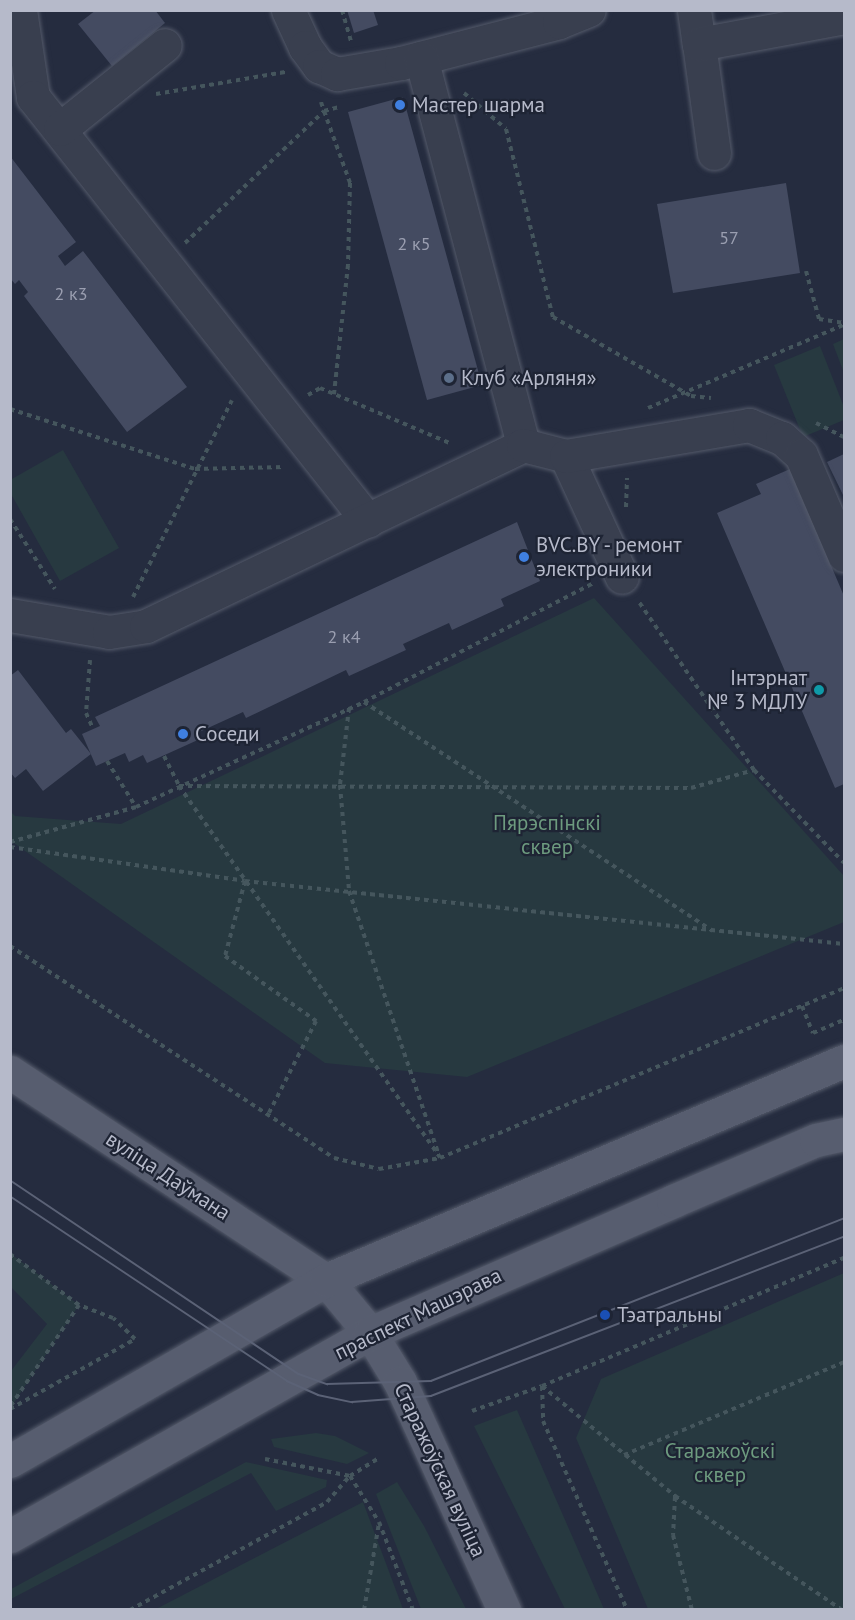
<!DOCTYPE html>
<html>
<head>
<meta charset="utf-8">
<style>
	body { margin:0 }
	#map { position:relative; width:855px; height:1620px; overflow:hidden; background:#252c3f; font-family:"PT Sans",sans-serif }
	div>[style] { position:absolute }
	.green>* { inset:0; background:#273940 }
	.building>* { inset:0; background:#444b61 }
	.path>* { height:4px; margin-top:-2px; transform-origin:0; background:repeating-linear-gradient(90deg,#45565d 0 4.5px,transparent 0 9px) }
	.roads { filter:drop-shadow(0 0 2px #545a6a) drop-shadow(0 0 2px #545a6a) }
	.minor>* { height:33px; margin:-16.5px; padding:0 16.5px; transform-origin:16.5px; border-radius:16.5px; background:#393f4f }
	.major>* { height:33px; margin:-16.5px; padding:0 16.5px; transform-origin:16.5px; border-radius:16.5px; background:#575d6f }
	.tram>* { height:1.5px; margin:-0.75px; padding:0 0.75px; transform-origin:0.75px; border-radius:0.75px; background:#5b6276 }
	.dots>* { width:16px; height:16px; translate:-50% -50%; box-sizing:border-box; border:3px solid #1e2434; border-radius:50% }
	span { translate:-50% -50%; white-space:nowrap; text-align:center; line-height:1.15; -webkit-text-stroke:4.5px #1e2434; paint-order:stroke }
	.number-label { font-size:18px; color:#9a9eb0 }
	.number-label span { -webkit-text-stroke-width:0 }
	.poi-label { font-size:21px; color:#b6baca }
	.left { translate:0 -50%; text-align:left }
	.right { translate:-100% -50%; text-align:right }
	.park-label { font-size:21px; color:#6d9b7f }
	.street-label { font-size:21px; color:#b6baca }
	.frame { position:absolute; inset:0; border:12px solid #b6baca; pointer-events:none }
</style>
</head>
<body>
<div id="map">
	<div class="green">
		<div style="clip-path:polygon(844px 339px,844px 373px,833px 344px)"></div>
		<div style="clip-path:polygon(820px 346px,844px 407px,844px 420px,803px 437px,774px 365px)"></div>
		<div style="clip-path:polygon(63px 450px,119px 548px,60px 581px,11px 494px,10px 480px)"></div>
		<div style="clip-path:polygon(594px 598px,844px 876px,844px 922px,467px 1077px,325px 1063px,11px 841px,11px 812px,15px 816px,121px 824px)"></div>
		<div style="clip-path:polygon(11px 1254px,79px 1305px,11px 1407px,11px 1371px,47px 1324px,11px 1287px)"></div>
		<div style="clip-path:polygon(844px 1273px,844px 1609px,648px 1609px,576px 1438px,601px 1379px)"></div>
		<div style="clip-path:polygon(517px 1410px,604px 1609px,565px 1609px,474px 1426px)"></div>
		<div style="clip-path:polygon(316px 1433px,335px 1436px,369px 1453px,347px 1464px,274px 1447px,271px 1439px)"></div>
		<div style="clip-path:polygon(246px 1462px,327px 1480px,326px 1487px,276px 1511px,251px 1473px,11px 1599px,11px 1589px)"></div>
		<div style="clip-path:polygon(397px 1482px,424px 1526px,466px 1609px,421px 1609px,376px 1494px)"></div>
		<div style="clip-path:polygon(363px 1502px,403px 1609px,156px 1609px)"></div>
	</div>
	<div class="building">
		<div style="clip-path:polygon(96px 10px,155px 10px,165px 23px,112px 66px,78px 24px)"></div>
		<div style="clip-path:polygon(347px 10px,373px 10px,378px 25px,354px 33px)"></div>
		<div style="clip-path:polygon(403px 97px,482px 385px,427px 400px,348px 112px)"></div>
		<div style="clip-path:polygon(10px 156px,76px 242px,58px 256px,65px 266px,83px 251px,187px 387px,127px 432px,24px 296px,28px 292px,19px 280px,15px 284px,10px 278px)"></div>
		<div style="clip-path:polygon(786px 183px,800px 273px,673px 293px,657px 204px)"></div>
		<div style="clip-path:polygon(844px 454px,844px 497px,827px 462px)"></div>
		<div style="clip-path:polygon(790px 469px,844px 596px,844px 784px,835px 788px,717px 513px,761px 494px,756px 484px)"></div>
		<div style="clip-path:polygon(517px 522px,540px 581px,501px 599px,504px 606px,452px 630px,449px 623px,403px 644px,406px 650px,349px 676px,346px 670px,246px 718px,243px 712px,197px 733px,200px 739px,147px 763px,143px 755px,129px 762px,125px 753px,96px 766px,82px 734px,100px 726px,95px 717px)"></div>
		<div style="clip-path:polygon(18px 670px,66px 733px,71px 729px,91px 754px,43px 791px,26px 769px,15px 778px,10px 772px,10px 676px)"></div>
	</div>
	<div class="path">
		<div style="left:342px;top:10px;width:32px;rotate:74deg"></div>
		<div style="left:464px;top:93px;width:55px;rotate:40.6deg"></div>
		<div style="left:506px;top:129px;width:194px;rotate:76deg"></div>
		<div style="left:553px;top:317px;width:159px;rotate:29.8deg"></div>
		<div style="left:691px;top:396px;width:20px;rotate:6deg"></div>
		<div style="left:156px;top:94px;width:131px;rotate:-9.7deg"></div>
		<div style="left:321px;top:102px;width:9px;rotate:72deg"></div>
		<div style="left:324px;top:111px;width:16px;rotate:-15deg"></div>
		<div style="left:185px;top:243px;width:192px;rotate:-43.5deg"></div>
		<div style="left:324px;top:111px;width:77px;rotate:70.1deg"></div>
		<div style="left:350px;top:183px;width:82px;rotate:91.4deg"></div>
		<div style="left:348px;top:265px;width:130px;rotate:96.2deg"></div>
		<div style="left:806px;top:271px;width:50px;rotate:74.8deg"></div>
		<div style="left:819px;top:319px;width:25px;rotate:9deg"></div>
		<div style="left:308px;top:395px;width:14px;rotate:-30deg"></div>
		<div style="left:320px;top:388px;width:143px;rotate:23deg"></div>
		<div style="left:648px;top:408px;width:213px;rotate:-23deg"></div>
		<div style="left:10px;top:409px;width:194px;rotate:18deg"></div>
		<div style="left:195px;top:469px;width:90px;rotate:-1.3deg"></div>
		<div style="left:816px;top:423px;width:31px;rotate:27deg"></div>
		<div style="left:626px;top:507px;width:29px;rotate:-88deg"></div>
		<div style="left:10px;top:519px;width:83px;rotate:57.3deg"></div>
		<div style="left:133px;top:597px;width:220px;rotate:-63.3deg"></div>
		<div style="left:90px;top:660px;width:53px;rotate:94.3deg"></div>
		<div style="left:86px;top:713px;width:17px;rotate:66deg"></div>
		<div style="left:364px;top:702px;width:417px;rotate:33.3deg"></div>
		<div style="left:349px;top:708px;width:78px;rotate:96.7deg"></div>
		<div style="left:340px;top:785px;width:106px;rotate:85.1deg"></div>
		<div style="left:349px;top:891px;width:276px;rotate:71.2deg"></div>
		<div style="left:164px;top:756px;width:34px;rotate:63deg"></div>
		<div style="left:179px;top:786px;width:454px;rotate:54.9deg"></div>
		<div style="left:107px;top:761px;width:54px;rotate:57.8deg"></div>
		<div style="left:754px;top:770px;width:129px;rotate:45.9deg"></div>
		<div style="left:179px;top:786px;width:512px;rotate:0.22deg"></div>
		<div style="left:691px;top:788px;width:66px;rotate:-15.9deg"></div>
		<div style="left:754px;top:770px;width:204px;rotate:-124.4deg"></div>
		<div style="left:10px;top:842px;width:131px;rotate:-15.5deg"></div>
		<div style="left:136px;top:807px;width:251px;rotate:-24.7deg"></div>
		<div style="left:364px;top:702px;width:257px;rotate:-27.4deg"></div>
		<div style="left:10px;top:847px;width:237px;rotate:8.2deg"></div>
		<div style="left:245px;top:881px;width:602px;rotate:6deg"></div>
		<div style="left:245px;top:881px;width:78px;rotate:104.9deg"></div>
		<div style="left:225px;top:956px;width:112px;rotate:35.5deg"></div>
		<div style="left:316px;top:1021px;width:103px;rotate:117.1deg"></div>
		<div style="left:10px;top:946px;width:387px;rotate:33.2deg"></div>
		<div style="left:334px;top:1158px;width:46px;rotate:13.7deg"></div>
		<div style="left:379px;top:1169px;width:62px;rotate:-10.2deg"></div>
		<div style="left:440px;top:1158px;width:438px;rotate:-22.8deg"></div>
		<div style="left:802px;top:1006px;width:29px;rotate:68deg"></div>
		<div style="left:813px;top:1033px;width:34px;rotate:-23deg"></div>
		<div style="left:10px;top:1254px;width:86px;rotate:36.5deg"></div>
		<div style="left:79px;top:1305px;width:123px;rotate:124.1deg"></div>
		<div style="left:542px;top:1386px;width:173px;rotate:39.6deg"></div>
		<div style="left:675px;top:1496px;width:202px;rotate:34.3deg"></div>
		<div style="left:542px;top:1386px;width:35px;rotate:88deg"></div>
		<div style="left:543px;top:1421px;width:207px;rotate:66deg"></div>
		<div style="left:10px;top:1409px;width:143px;rotate:-29.2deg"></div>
		<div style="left:135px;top:1339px;width:30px;rotate:-136deg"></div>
		<div style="left:113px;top:1318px;width:36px;rotate:-159deg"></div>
		<div style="left:472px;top:1411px;width:74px;rotate:-19.7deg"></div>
		<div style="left:542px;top:1386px;width:328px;rotate:-23deg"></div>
		<div style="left:624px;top:1455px;width:239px;rotate:-22.9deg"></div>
		<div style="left:265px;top:1459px;width:87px;rotate:11.3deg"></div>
		<div style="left:350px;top:1476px;width:54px;rotate:57.8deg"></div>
		<div style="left:379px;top:1522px;width:94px;rotate:68.9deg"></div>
		<div style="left:675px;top:1497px;width:38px;rotate:93deg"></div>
		<div style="left:673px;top:1535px;width:77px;rotate:75.8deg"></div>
		<div style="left:130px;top:1610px;width:225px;rotate:-28.7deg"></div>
		<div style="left:327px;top:1502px;width:35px;rotate:-49deg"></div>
		<div style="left:350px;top:1476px;width:34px;rotate:-32deg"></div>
		<div style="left:364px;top:1610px;width:88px;rotate:-80.2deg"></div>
	</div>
	<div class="roads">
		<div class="minor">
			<div style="left:20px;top:10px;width:88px;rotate:81.5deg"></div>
			<div style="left:33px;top:97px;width:540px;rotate:51.69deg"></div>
			<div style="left:288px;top:10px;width:41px;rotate:65.3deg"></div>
			<div style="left:305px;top:47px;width:24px;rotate:54deg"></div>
			<div style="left:319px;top:66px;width:20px;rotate:24deg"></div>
			<div style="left:337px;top:74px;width:65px;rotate:-9.8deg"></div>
			<div style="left:401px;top:63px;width:163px;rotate:-14.5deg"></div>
			<div style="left:559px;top:22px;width:32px;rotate:-22deg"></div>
			<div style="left:694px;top:10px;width:34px;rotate:82deg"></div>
			<div style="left:421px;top:58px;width:400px;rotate:75.2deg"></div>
			<div style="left:60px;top:129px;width:134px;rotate:-38.7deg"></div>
			<div style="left:714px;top:153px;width:110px;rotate:-97.8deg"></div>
			<div style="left:699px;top:44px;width:147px;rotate:-10.5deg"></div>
			<div style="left:566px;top:456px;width:133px;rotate:65.2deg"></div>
			<div style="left:10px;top:615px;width:100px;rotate:9.7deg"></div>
			<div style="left:109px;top:632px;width:37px;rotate:-9deg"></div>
			<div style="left:146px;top:626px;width:418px;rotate:-25.6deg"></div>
			<div style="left:523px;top:445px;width:44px;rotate:14.3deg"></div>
			<div style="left:566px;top:456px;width:186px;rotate:-9.6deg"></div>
			<div style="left:749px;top:425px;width:35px;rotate:22deg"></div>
			<div style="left:782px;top:438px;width:25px;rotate:42deg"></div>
			<div style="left:801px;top:455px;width:109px;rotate:66.7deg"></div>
		</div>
		<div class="major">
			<div style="left:10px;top:1072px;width:378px;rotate:33.4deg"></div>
			<div style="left:326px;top:1280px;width:69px;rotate:50.3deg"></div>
			<div style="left:370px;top:1333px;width:57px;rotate:58.5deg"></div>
			<div style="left:400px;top:1382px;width:251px;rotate:65.5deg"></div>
			<div style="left:10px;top:1461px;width:364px;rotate:-29.8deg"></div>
			<div style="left:326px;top:1280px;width:562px;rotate:-22.92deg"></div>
			<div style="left:10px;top:1536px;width:413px;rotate:-29.4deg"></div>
			<div style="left:370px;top:1333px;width:331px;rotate:-23.5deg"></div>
			<div style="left:673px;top:1201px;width:155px;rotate:-23.1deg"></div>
			<div style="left:816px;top:1140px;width:29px;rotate:-12deg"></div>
		</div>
	</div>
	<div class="tram">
		<div style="left:10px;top:1180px;width:348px;rotate:33.9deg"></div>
		<div style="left:299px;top:1374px;width:30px;rotate:20deg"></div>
		<div style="left:327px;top:1384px;width:104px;rotate:-1.7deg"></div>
		<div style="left:431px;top:1381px;width:444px;rotate:-21.5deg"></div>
		<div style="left:10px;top:1196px;width:333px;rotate:33.7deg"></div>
		<div style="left:287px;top:1381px;width:34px;rotate:24deg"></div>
		<div style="left:318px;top:1395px;width:35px;rotate:12deg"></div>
		<div style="left:352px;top:1402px;width:79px;rotate:-4.3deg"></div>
		<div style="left:431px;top:1396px;width:443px;rotate:-21.1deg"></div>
	</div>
	<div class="dots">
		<div style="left:400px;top:105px;background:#3f7fe0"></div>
		<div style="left:449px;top:378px;background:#5c6f8a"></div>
		<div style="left:524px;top:557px;background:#3f7fe0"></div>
		<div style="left:819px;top:690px;background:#0f9aa8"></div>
		<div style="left:183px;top:734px;background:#3f7fe0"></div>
		<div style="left:605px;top:1315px;background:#1a4fb4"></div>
	</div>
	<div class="number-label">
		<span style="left:729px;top:238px">57</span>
		<span style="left:414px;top:244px">2 к5</span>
		<span style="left:71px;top:294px">2 к3</span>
		<span style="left:344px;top:637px">2 к4</span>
	</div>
	<div class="poi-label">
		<span class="left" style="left:412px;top:105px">Мастер шарма</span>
		<span class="left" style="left:461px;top:378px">Клуб «Арляня»</span>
		<span class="left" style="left:536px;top:557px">BVC.BY - ремонт<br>электроники</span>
		<span class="right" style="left:807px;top:690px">Інтэрнат<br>№ 3 МДЛУ</span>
		<span class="left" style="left:195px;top:734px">Соседи</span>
		<span class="left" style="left:617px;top:1315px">Тэатральны</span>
	</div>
	<div class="park-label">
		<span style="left:547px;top:835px">Пярэспінскі<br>сквер</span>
		<span style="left:720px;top:1463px">Старажоўскі<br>сквер</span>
	</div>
	<div class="street-label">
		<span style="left:168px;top:1176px;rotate:33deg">вуліца Даўмана</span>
		<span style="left:418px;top:1314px;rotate:-26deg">праспект Машэрава</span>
		<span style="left:440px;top:1470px;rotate:65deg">Старажоўская вуліца</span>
	</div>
	<div class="frame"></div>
</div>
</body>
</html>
